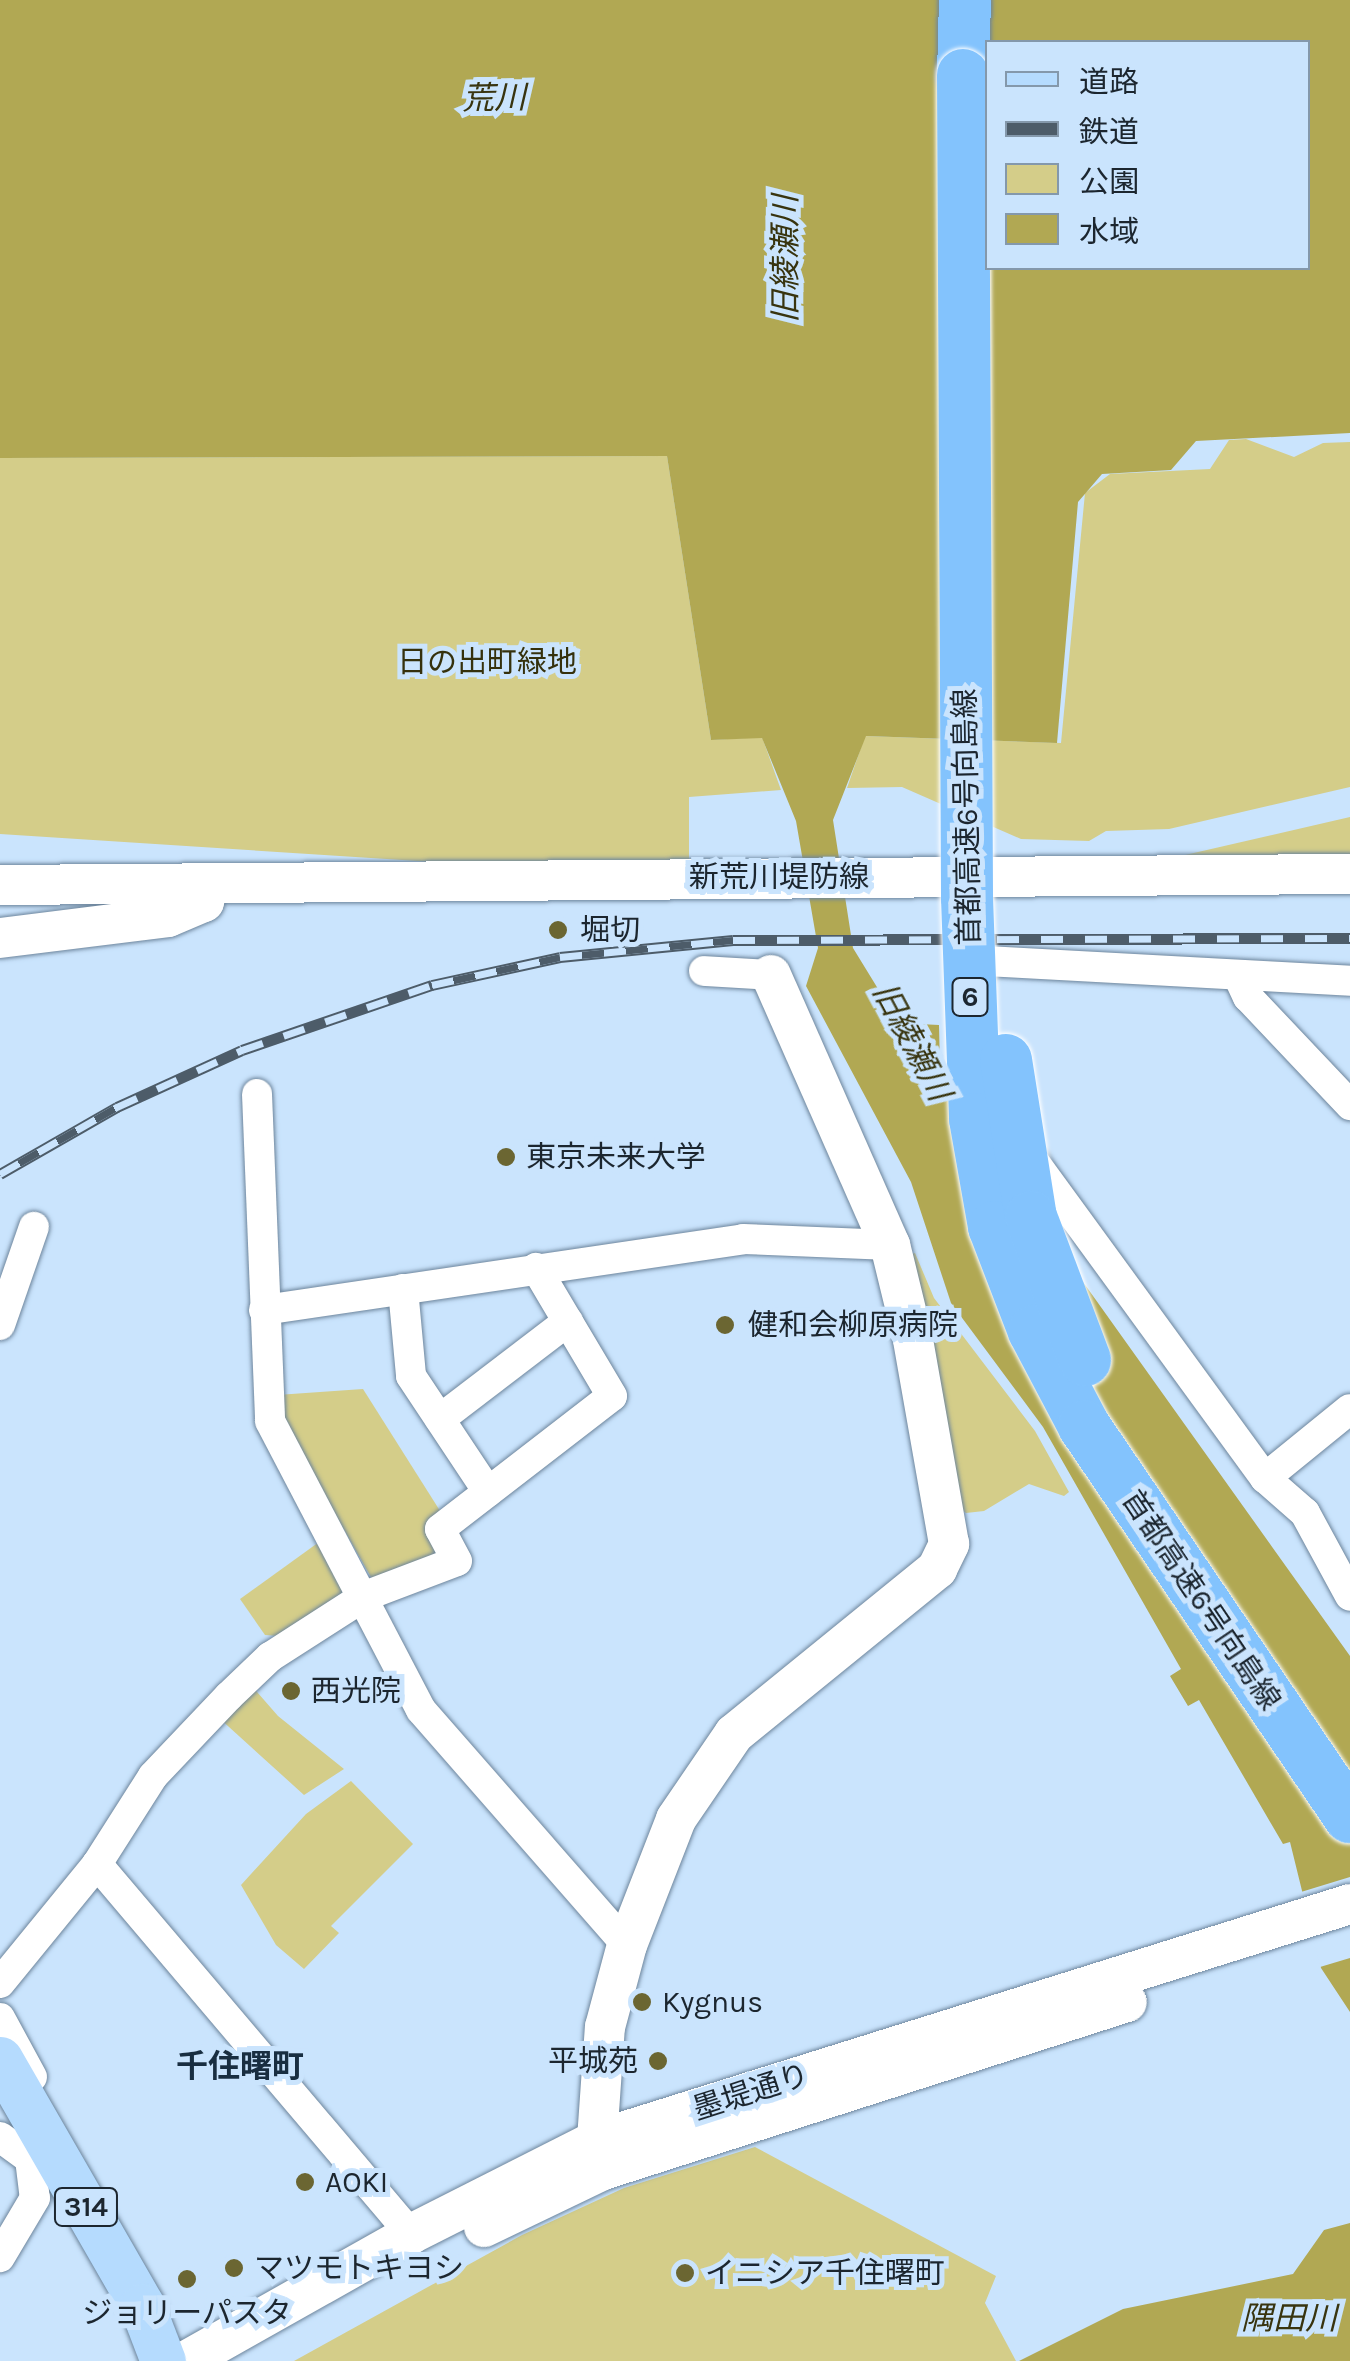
<!DOCTYPE html>
<html>
<head>
<meta charset="utf-8">
<style>
	body { margin:0 }
	#map { position:relative; width:1350px; height:2361px; overflow:hidden; background:#cae4fd; font-family:Karla,"Noto Sans JP",sans-serif }
	div>[style] { position:absolute }
	.green>* { inset:0; background:#d4cd89 }
	.water>* { inset:0; background:#b1a853 }
	.pier>* { inset:0; background:#cae4fd }
	.roads { filter:drop-shadow(0 0 2px #6d859c) drop-shadow(0 0 2px #6d859c) }
	.street>* { height:30px; margin:-15px; padding:0 15px; transform-origin:15px; border-radius:15px; background:#fff }
	.secondary>* { height:40px; margin:-20px; padding:0 20px; transform-origin:20px; border-radius:20px; background:#fff }
	.primary>* { height:45px; margin:-22.5px; padding:0 22.5px; transform-origin:22.5px; border-radius:22.5px; background:#b5dbfe }
	.highway>* { height:52px; margin:-26px; padding:0 26px; transform-origin:26px; border-radius:26px; background:#83c3fd }
	.rail>* { height:11px; margin-top:-5.5px; transform-origin:0; background:repeating-linear-gradient(90deg,#cae4fd 0 22px,#4d5c69 0 44px); box-sizing:border-box; border-block:2px solid #4d5c69 }
	.bridges { filter:drop-shadow(0 0 2px #fff) drop-shadow(0 0 2px #fff) }
	.highway-bridge>* { height:52px; margin:-26px; padding:0 26px; transform-origin:26px; border-radius:26px; background:#83c3fd }
	.dots>* { width:28px; height:28px; translate:-50% -50%; box-sizing:border-box; border:5px solid #cae4fd; border-radius:50% }
	span { translate:-50% -50%; white-space:nowrap; text-align:center; line-height:1.15; -webkit-text-stroke:10px #cae4fd; paint-order:stroke }
	.shield-label span { padding:2px 8px; background:#cae4fd; border:2px solid; border-radius:8px; -webkit-text-stroke-width:0 }
	.shield-label { font-size:28px; color:#1c262f; font-weight:700 }
	.park-label { font-size:30px; color:#35310c }
	.street-label { font-size:30px; color:#1c262f }
	.poi-label { font-size:30px; color:#1c262f }
	.left { translate:0 -50%; text-align:left }
	.right { translate:-100% -50%; text-align:right }
	.water-label { font-size:32px; color:#38340f; font-style:italic }
	.neighbourhood-label { font-size:32px; color:#192e41; font-weight:700 }
	.legend { position:absolute; left:985px; top:40px; width:325px; height:230px; box-sizing:border-box; background:#cae4fd; border:2px solid #8498ab; margin:0; padding:12px 18px; list-style:none; font-size:30px; color:#1c262f }
	.legend li { display:flex; align-items:center; gap:20px; height:50px }
	.legend b { width:50px; border:2px solid #8498ab }
</style>
</head>
<body>
<div id="map">
	<div class="green">
		<div style="clip-path:polygon(1246px 439px,1294px 457px,1323px 443px,1350px 442px,1350px 787px,1169px 829px,1106px 831px,1089px 841px,1021px 839px,902px 787px,847px 788px,865px 736px,1061px 743px,1085px 493px,1110px 474px,1210px 469px,1229px 440px)"></div>
		<div style="clip-path:polygon(667px 456px,711px 740px,762px 737px,781px 790px,689px 797px,689px 862px,480px 865px,0 834px,0 458px)"></div>
		<div style="clip-path:polygon(1350px 817px,1350px 859px,1172px 858px)"></div>
		<div style="clip-path:polygon(915px 1253px,934px 1298px,1035px 1431px,1069px 1492px,1064px 1496px,1029px 1484px,984px 1511px,966px 1513px,956px 1506px,909px 1255px)"></div>
		<div style="clip-path:polygon(363px 1389px,442px 1514px,440px 1557px,372px 1579px,274px 1406px,277px 1395px)"></div>
		<div style="clip-path:polygon(326px 1537px,349px 1590px,279px 1636px,265px 1635px,240px 1599px)"></div>
		<div style="clip-path:polygon(251px 1685px,278px 1716px,344px 1769px,304px 1795px,218px 1717px)"></div>
		<div style="clip-path:polygon(351px 1781px,413px 1844px,331px 1926px,339px 1933px,304px 1969px,276px 1945px,241px 1885px,306px 1814px)"></div>
		<div style="clip-path:polygon(755px 2147px,996px 2276px,985px 2303px,1016px 2361px,294px 2361px,522px 2235px,624px 2188px)"></div>
	</div>
	<div class="water">
		<div style="clip-path:polygon(evenodd,0 0,1350px 0,1350px 433px,1196px 441px,1171px 470px,1102px 474px,1078px 502px,1057px 743px,866px 736px,833px 820px,853px 948px,899px 1023px,939px 1025px,940px 1069px,951px 1097px,1350px 1656px,1350px 2012px,1321px 1968px,1290px 1842px,1283px 1844px,1199px 1700px,1188px 1706px,1170px 1676px,1181px 1669px,1043px 1427px,951px 1303px,911px 1182px,806px 986px,818px 948px,796px 821px,762px 738px,711px 740px,667px 456px,0 458px,0 0,988px 42px,1308px 42px,1308px 268px,988px 268px,988px 42px)"></div>
		<div style="clip-path:polygon(1350px 2223px,1350px 2361px,1019px 2361px,1123px 2309px,1293px 2274px,1324px 2230px)"></div>
	</div>
	<div class="pier">
		<div style="clip-path:polygon(1350px 1877px,1350px 1958px,1320px 1967px,1301px 1892px)"></div>
	</div>
	<div class="roads">
		<div class="street">
			<div style="left:704px;top:971px;width:67px;rotate:3.4deg"></div>
			<div style="left:1238px;top:976px;width:23px;rotate:65deg"></div>
			<div style="left:1248px;top:997px;width:149px;rotate:46.6deg"></div>
			<div style="left:974px;top:987px;width:29px;rotate:-65deg"></div>
			<div style="left:986px;top:961px;width:365px;rotate:3.1deg"></div>
			<div style="left:257px;top:1094px;width:327px;rotate:87.7deg"></div>
			<div style="left:270px;top:1421px;width:326px;rotate:62.4deg"></div>
			<div style="left:421px;top:1710px;width:313px;rotate:48.8deg"></div>
			<div style="left:1030px;top:1156px;width:399px;rotate:53.9deg"></div>
			<div style="left:1265px;top:1478px;width:53px;rotate:41.2deg"></div>
			<div style="left:1305px;top:1513px;width:94px;rotate:61.5deg"></div>
			<div style="left:403px;top:1289px;width:87px;rotate:84.7deg"></div>
			<div style="left:411px;top:1376px;width:139px;rotate:56.4deg"></div>
			<div style="left:264px;top:1310px;width:484px;rotate:-8.4deg"></div>
			<div style="left:743px;top:1239px;width:147px;rotate:2.3deg"></div>
			<div style="left:0;top:1325px;width:104px;rotate:-70.9deg"></div>
			<div style="left:440px;top:1419px;width:161px;rotate:-37.4deg"></div>
			<div style="left:1265px;top:1478px;width:109px;rotate:-39.1deg"></div>
			<div style="left:97px;top:1864px;width:485px;rotate:49.7deg"></div>
			<div style="left:0;top:1983px;width:154px;rotate:-50.8deg"></div>
			<div style="left:97px;top:1864px;width:104px;rotate:-57.5deg"></div>
			<div style="left:153px;top:1776px;width:110px;rotate:-46.5deg"></div>
			<div style="left:229px;top:1696px;width:57px;rotate:-43.6deg"></div>
			<div style="left:270px;top:1657px;width:113px;rotate:-32.7deg"></div>
			<div style="left:365px;top:1596px;width:98px;rotate:-20.8deg"></div>
			<div style="left:457px;top:1561px;width:36px;rotate:-118deg"></div>
			<div style="left:440px;top:1529px;width:217px;rotate:-37.7deg"></div>
			<div style="left:612px;top:1396px;width:149px;rotate:-120.7deg"></div>
			<div style="left:0;top:2018px;width:67px;rotate:61.5deg"></div>
			<div style="left:0;top:2137px;width:37px;rotate:36deg"></div>
			<div style="left:30px;top:2159px;width:39px;rotate:83deg"></div>
			<div style="left:35px;top:2198px;width:69px;rotate:120.7deg"></div>
		</div>
		<div class="secondary">
			<div style="left:0;top:885px;width:1350px;rotate:-0.47deg"></div>
			<div style="left:0;top:938px;width:169px;rotate:-7.1deg"></div>
			<div style="left:168px;top:917px;width:39px;rotate:-23deg"></div>
			<div style="left:204px;top:902px;width:19px;rotate:-78deg"></div>
			<div style="left:603px;top:2170px;width:31px;rotate:-101deg"></div>
			<div style="left:597px;top:2140px;width:113px;rotate:-86deg"></div>
			<div style="left:605px;top:2027px;width:85px;rotate:-75deg"></div>
			<div style="left:627px;top:1945px;width:135px;rotate:-68.7deg"></div>
			<div style="left:676px;top:1819px;width:103px;rotate:-55.7deg"></div>
			<div style="left:734px;top:1734px;width:262px;rotate:-39.1deg"></div>
			<div style="left:937px;top:1569px;width:28px;rotate:-64deg"></div>
			<div style="left:949px;top:1544px;width:208px;rotate:-100deg"></div>
			<div style="left:913px;top:1339px;width:97px;rotate:-103.7deg"></div>
			<div style="left:890px;top:1245px;width:295px;rotate:-113.8deg"></div>
			<div style="left:484px;top:2227px;width:132px;rotate:-25.6deg"></div>
			<div style="left:603px;top:2170px;width:550px;rotate:-17.78deg"></div>
			<div style="left:186px;top:2361px;width:258px;rotate:-29.4deg"></div>
			<div style="left:411px;top:2234px;width:208px;rotate:-26.8deg"></div>
			<div style="left:597px;top:2140px;width:789px;rotate:-17.4deg"></div>
		</div>
		<div class="primary">
			<div style="left:0;top:2059px;width:285px;rotate:60.1deg"></div>
			<div style="left:142px;top:2306px;width:59px;rotate:69.1deg"></div>
		</div>
		<div class="highway">
			<div style="left:963px;top:75px;width:75px;rotate:-88.5deg"></div>
		</div>
	</div>
	<div class="rail">
		<div style="left:0;top:1174px;width:135px;rotate:-29.8deg"></div>
		<div style="left:117px;top:1107px;width:137px;rotate:-24.5deg"></div>
		<div style="left:242px;top:1050px;width:201px;rotate:-18.9deg"></div>
		<div style="left:432px;top:985px;width:131px;rotate:-12.3deg"></div>
		<div style="left:560px;top:957px;width:174px;rotate:-5.6deg"></div>
		<div style="left:733px;top:940px;width:617px;rotate:-0.19deg"></div>
	</div>
	<div class="bridges">
		<div class="highway-bridge">
			<div style="left:963px;top:75px;width:823px;rotate:89.72deg"></div>
			<div style="left:967px;top:898px;width:221px;rotate:87.9deg"></div>
			<div style="left:975px;top:1119px;width:110px;rotate:80deg"></div>
			<div style="left:994px;top:1227px;width:111px;rotate:69deg"></div>
			<div style="left:1034px;top:1331px;width:107px;rotate:62.2deg"></div>
			<div style="left:1084px;top:1426px;width:473px;rotate:55.8deg"></div>
			<div style="left:1006px;top:1060px;width:159px;rotate:81deg"></div>
			<div style="left:1031px;top:1217px;width:153px;rotate:69.3deg"></div>
		</div>
	</div>
	<div class="dots">
		<div style="left:558px;top:930px;background:#6b6632"></div>
		<div style="left:506px;top:1157px;background:#6b6632"></div>
		<div style="left:725px;top:1325px;background:#6b6632"></div>
		<div style="left:291px;top:1691px;background:#6b6632"></div>
		<div style="left:642px;top:2002px;background:#6b6632"></div>
		<div style="left:658px;top:2061px;background:#6b6632"></div>
		<div style="left:305px;top:2182px;background:#6b6632"></div>
		<div style="left:234px;top:2268px;background:#6b6632"></div>
		<div style="left:685px;top:2273px;background:#6b6632"></div>
		<div style="left:187px;top:2279px;background:#6b6632"></div>
	</div>
	<div class="shield-label">
		<span style="left:970px;top:997px">6</span>
		<span style="left:86px;top:2207px">314</span>
	</div>
	<div class="park-label">
		<span style="left:487px;top:662px">日の出町緑地</span>
	</div>
	<div class="street-label">
		<span style="left:967px;top:817px;rotate:-91deg">首都高速6号向島線</span>
		<span style="left:779px;top:877px">新荒川堤防線</span>
		<span style="left:1201px;top:1600px;rotate:56deg">首都高速6号向島線</span>
		<span style="left:751px;top:2092px;rotate:-18deg">墨堤通り</span>
	</div>
	<div class="poi-label">
		<span class="left" style="left:580px;top:930px">堀切</span>
		<span class="left" style="left:526px;top:1157px">東京未来大学</span>
		<span class="left" style="left:748px;top:1325px">健和会柳原病院</span>
		<span class="left" style="left:311px;top:1691px">西光院</span>
		<span class="left" style="left:662px;top:2002px">Kygnus</span>
		<span class="right" style="left:638px;top:2061px">平城苑</span>
		<span class="left" style="left:325px;top:2182px">AOKI</span>
		<span class="left" style="left:254px;top:2268px">マツモトキヨシ</span>
		<span class="left" style="left:705px;top:2273px">イニシア千住曙町</span>
		<span style="left:187px;top:2313px">ジョリーパスタ</span>
	</div>
	<div class="water-label">
		<span style="left:494px;top:99px;rotate:-1deg">荒川</span>
		<span style="left:786px;top:259px;rotate:-90deg">旧綾瀬川</span>
		<span style="left:911px;top:1042px;rotate:62deg">旧綾瀬川</span>
		<span style="left:1289px;top:2319px">隅田川</span>
	</div>
	<div class="neighbourhood-label">
		<span style="left:240px;top:2067px">千住曙町</span>
	</div>
	<ul class="legend">
	<li><b style="height:12px;background:#b5dbfe"></b>道路</li>
	<li><b style="height:12px;background:#4d5c69"></b>鉄道</li>
	<li><b style="height:28px;background:#d4cd89"></b>公園</li>
	<li><b style="height:28px;background:#b1a853"></b>水域</li>
	</ul>
</div>
</body>
</html>
